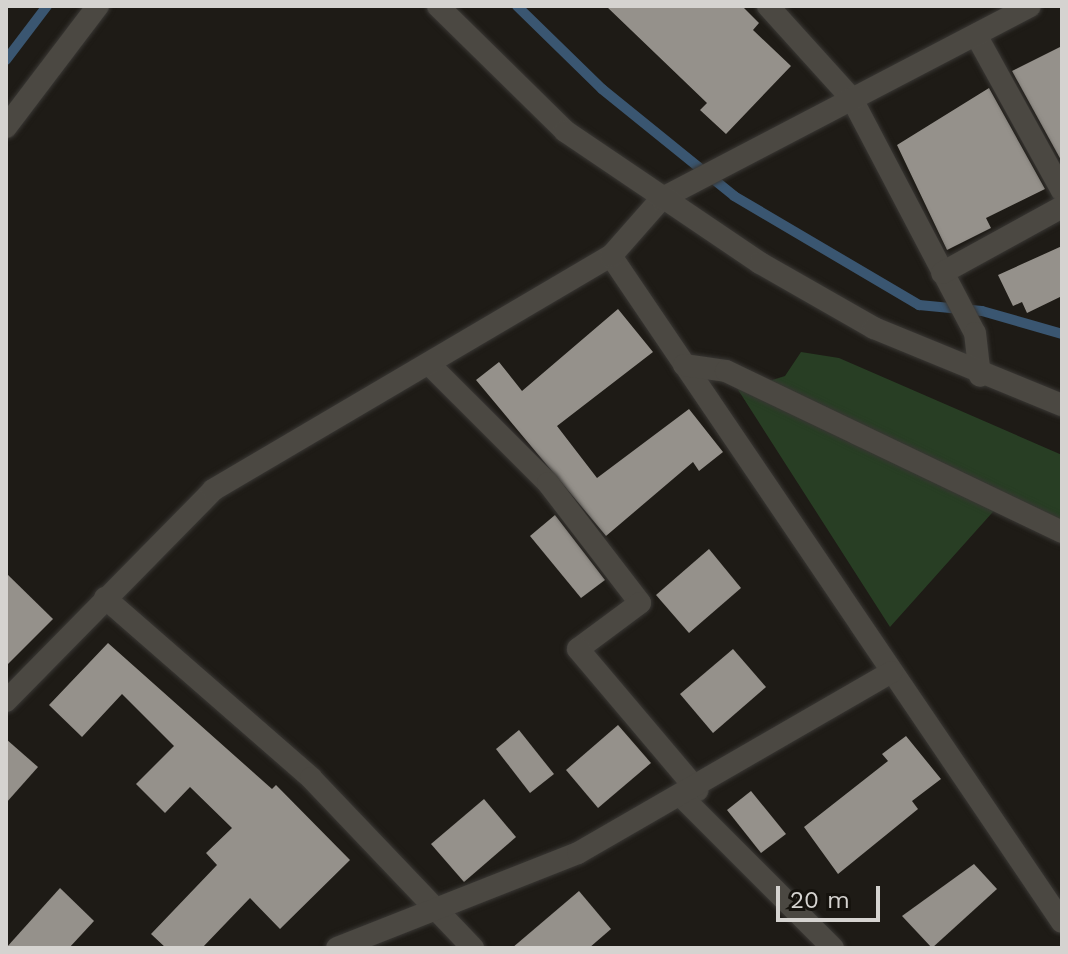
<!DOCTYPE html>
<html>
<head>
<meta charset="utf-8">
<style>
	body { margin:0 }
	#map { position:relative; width:1068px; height:954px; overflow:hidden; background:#1e1b16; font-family:"Work Sans",sans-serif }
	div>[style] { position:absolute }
	.green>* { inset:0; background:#283e24 }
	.stream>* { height:10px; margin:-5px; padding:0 5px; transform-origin:5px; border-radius:5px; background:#3a5671 }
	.building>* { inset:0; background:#95918b }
	.roads { filter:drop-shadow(0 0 2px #393734) drop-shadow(0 0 2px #393734) }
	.minor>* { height:22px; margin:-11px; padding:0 11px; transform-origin:11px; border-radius:11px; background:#4b4842 }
	.tertiary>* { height:22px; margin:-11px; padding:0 11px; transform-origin:11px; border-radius:11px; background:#4b4842 }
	span { translate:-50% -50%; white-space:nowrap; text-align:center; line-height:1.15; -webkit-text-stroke:8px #15120d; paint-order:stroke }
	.frame { position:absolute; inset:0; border:8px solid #d5d3d0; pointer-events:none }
	.scale { position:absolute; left:776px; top:886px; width:104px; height:36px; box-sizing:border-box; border:4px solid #d5d3d0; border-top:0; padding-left:10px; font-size:24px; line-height:28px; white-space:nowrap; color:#d5d3d0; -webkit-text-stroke:6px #15120d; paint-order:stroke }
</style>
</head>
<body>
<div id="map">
	<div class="green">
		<div style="clip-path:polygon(801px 352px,839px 358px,1062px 455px,1062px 538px,1000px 504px,890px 627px,726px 371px,756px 385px,785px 376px)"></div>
	</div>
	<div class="stream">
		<div style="left:517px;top:6px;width:119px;rotate:44.3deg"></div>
		<div style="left:602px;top:89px;width:170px;rotate:39deg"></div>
		<div style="left:734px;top:196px;width:215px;rotate:30.5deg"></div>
		<div style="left:919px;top:305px;width:63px;rotate:5.4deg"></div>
		<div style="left:982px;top:311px;width:83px;rotate:16deg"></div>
		<div style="left:6px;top:60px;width:68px;rotate:-52.8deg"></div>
	</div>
	<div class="building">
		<div style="clip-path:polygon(606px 6px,742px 6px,759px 23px,753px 30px,791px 66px,726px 134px,700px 110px,707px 103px)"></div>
		<div style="clip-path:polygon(1062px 46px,1062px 162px,1012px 71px)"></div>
		<div style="clip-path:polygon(989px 88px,1045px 189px,986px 218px,991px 228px,947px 250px,897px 145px)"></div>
		<div style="clip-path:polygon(1062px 246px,1062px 296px,1027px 313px,1022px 302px,1013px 306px,998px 275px)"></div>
		<div style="clip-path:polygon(618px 309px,653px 352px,557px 426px,597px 478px,689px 409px,723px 452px,699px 471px,693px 462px,606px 536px,476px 380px,499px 362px,522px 391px)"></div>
		<div style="clip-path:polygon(555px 515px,605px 580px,581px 598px,530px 536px)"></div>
		<div style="clip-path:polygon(709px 549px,741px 588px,689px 633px,656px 595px)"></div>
		<div style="clip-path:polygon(6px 573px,53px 619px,6px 666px)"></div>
		<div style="clip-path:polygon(108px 643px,272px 789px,276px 785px,350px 860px,280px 929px,250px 898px,202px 948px,166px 948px,151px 934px,217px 865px,206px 853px,232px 828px,190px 787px,165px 813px,136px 784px,174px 746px,122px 694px,82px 737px,49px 705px)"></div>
		<div style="clip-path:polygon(733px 649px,766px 687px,713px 733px,680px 694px)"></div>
		<div style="clip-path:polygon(618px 725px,651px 763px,598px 808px,566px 770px)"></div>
		<div style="clip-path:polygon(519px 730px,554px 774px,530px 793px,496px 749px)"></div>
		<div style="clip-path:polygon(906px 736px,941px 779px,912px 801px,918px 809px,838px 874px,804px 827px,888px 761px,882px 754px)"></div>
		<div style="clip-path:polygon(6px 739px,38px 767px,6px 803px)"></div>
		<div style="clip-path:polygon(751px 791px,786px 834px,761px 853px,727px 810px)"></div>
		<div style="clip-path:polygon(484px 799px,516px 837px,464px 882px,431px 844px)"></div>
		<div style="clip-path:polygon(974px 864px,997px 889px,932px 948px,902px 916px)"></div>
		<div style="clip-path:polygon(60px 888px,94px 921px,69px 948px,6px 948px)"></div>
		<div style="clip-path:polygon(579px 891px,611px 929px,589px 948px,512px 948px)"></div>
	</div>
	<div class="roads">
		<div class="minor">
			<div style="left:768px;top:6px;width:125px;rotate:47.9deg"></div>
			<div style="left:852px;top:99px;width:264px;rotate:62.3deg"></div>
			<div style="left:975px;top:333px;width:43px;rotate:83.4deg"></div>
			<div style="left:976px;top:35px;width:178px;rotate:61.1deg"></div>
			<div style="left:6px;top:127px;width:152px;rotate:-52.8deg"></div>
			<div style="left:611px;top:256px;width:804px;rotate:55.9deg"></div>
			<div style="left:942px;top:273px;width:137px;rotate:-28.8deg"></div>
			<div style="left:429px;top:364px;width:168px;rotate:45deg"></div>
			<div style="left:548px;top:483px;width:151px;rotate:52.5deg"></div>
			<div style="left:640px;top:603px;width:77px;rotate:143.4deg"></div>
			<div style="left:578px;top:649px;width:185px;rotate:49.8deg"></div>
			<div style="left:684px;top:365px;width:42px;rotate:8.1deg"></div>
			<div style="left:726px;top:371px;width:373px;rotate:25.6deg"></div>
			<div style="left:105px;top:598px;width:274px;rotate:41.1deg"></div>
			<div style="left:311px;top:778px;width:235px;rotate:46.4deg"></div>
			<div style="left:6px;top:701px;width:296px;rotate:-45.5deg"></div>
			<div style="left:213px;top:490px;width:462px;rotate:-30.5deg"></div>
			<div style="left:611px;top:256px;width:76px;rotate:-48.7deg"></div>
			<div style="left:661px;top:199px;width:416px;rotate:-27.6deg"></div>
			<div style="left:683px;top:798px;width:212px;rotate:45deg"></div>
			<div style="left:337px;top:948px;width:259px;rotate:-21.5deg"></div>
			<div style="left:578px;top:853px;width:362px;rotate:-30deg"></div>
		</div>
		<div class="tertiary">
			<div style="left:438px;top:6px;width:178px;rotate:44.5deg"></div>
			<div style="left:565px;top:131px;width:235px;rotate:34.1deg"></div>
			<div style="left:760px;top:263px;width:131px;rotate:29.7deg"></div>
			<div style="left:874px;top:328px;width:203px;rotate:22.3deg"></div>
		</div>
	</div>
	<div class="frame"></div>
	<div class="scale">20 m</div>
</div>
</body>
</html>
